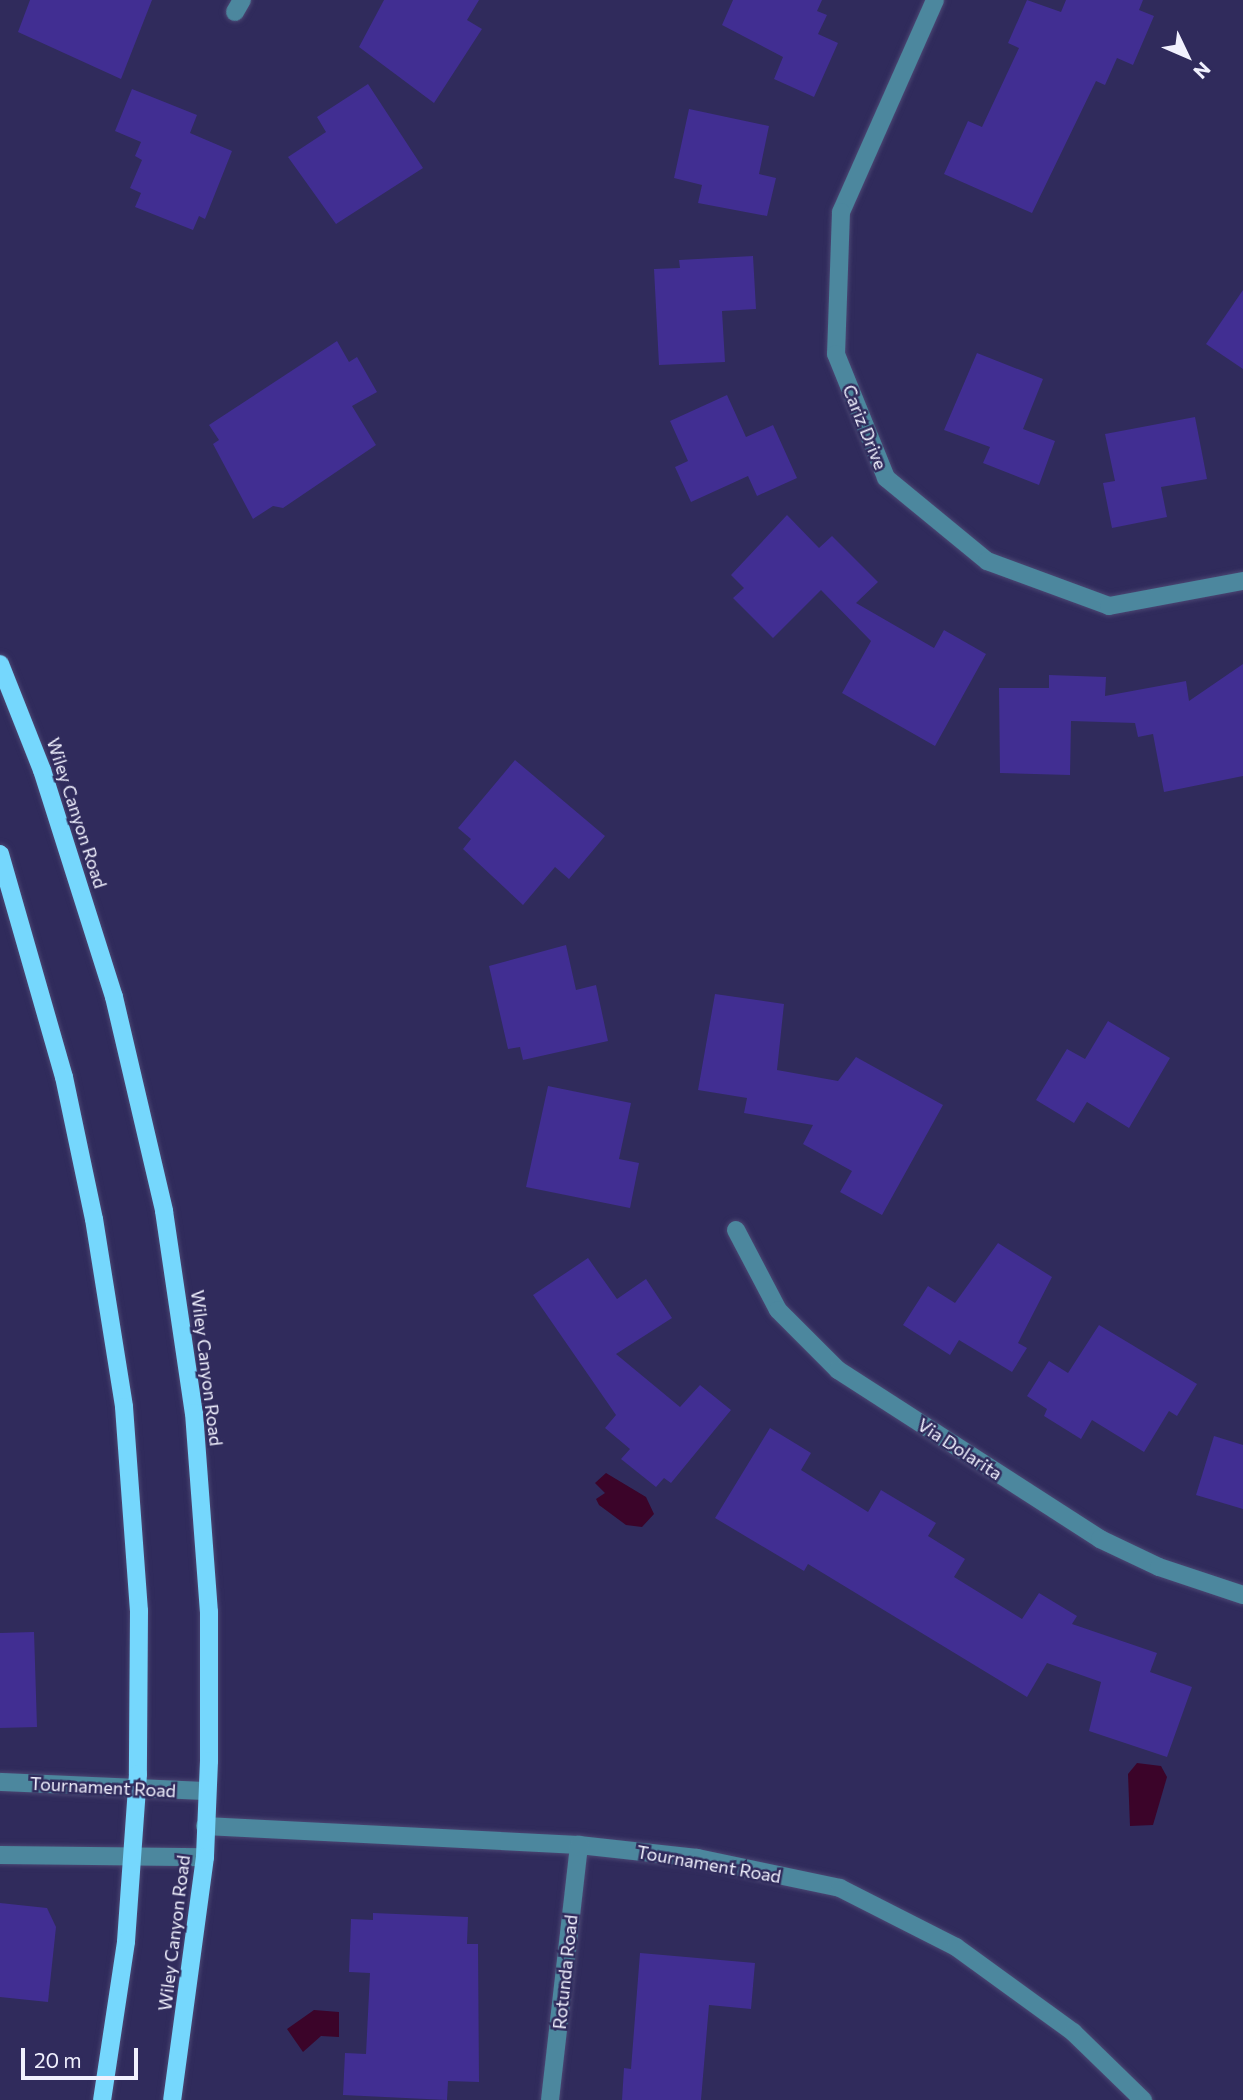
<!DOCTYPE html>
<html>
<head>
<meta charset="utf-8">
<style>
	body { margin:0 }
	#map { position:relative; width:1243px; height:2100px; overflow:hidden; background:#302b5c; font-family:Commissioner,sans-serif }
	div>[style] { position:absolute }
	.water>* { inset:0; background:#3b0429 }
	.building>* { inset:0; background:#412e92 }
	.roads { filter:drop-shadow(0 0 2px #4b4773) drop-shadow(0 0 2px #4b4773) }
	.minor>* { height:18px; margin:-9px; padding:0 9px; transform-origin:9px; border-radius:9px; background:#4c879e }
	.major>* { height:18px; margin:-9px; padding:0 9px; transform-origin:9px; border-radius:9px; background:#75d7fd }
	span { translate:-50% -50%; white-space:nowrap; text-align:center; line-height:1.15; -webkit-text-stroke:5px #302b5c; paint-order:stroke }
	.street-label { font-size:18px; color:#f1f1fe }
	.north { position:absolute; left:1152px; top:21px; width:70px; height:70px; -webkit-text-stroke:5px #302b5c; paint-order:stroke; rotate:134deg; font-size:19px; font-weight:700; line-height:28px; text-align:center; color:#f1f1fe }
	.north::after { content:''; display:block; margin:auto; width:24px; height:32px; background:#f1f1fe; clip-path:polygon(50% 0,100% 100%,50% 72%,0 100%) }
	.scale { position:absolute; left:21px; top:2048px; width:117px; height:32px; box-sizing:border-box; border:4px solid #f1f1fe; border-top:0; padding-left:9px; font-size:21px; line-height:24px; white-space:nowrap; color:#f1f1fe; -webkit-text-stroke:5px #302b5c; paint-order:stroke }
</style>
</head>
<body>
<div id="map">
	<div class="water">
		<div style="clip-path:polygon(606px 1473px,646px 1497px,654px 1514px,642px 1527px,626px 1525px,599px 1505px,596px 1499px,605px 1493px,595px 1483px)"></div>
		<div style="clip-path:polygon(1137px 1763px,1161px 1766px,1167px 1777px,1153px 1825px,1130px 1826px,1128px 1774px)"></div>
		<div style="clip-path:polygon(314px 2010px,339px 2012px,339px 2037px,321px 2036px,303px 2052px,287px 2029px)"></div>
	</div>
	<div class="building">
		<div style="clip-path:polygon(30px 0,152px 0,121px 79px,18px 32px)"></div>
		<div style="clip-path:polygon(384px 0,479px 0,467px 20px,482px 29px,434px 103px,359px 47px)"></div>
		<div style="clip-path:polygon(733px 0,822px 0,817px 11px,827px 15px,818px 34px,838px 43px,814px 97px,774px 79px,783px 57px,722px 25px)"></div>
		<div style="clip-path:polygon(1027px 0,1061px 12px,1066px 0,1143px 0,1139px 10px,1154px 16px,1133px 65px,1117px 58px,1105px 85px,1096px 81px,1032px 213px,944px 174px,968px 121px,982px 127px,1019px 48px,1008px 43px)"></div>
		<div style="clip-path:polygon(368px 84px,423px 168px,336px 224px,288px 157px,326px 132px,317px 117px)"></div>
		<div style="clip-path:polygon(132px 89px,197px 115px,190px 133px,232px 151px,205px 219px,199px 216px,193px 230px,135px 207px,141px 193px,130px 188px,142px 160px,135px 156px,141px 142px,115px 131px)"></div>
		<div style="clip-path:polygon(689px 109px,769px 126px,759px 174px,776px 178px,767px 216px,698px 203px,702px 185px,674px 178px)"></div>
		<div style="clip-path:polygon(753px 256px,756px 309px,722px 311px,725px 362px,659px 365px,654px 269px,680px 268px,679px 260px)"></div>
		<div style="clip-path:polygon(1243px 290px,1243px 369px,1206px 344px)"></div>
		<div style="clip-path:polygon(337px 341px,349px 362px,357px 357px,377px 392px,352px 406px,376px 445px,283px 508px,273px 506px,253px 519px,213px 444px,219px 440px,209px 425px)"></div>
		<div style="clip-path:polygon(977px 353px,1043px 379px,1023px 429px,1055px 441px,1039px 485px,983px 463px,990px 447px,944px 430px)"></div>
		<div style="clip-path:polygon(727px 395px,746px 437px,773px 425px,797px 478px,757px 496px,748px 476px,691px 502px,675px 467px,688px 461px,670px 421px)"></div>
		<div style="clip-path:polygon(1195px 417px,1207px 479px,1161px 487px,1167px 517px,1112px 528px,1103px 483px,1115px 481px,1105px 434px)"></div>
		<div style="clip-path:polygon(787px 515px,819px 548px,832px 536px,878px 582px,856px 603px,934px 648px,944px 630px,986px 654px,935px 746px,842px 693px,871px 641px,821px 590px,773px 638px,733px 598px,744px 588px,731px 575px)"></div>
		<div style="clip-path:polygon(1243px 664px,1243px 776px,1164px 792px,1153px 734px,1138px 737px,1135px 723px,1071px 721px,1070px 775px,1000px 773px,999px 688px,1049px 688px,1049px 675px,1106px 677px,1105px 696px,1186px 681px,1189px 701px)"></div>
		<div style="clip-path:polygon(515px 760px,605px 836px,569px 879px,555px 867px,523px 905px,463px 849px,471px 839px,458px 828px)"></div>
		<div style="clip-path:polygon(566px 945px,576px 990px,596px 985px,608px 1041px,523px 1060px,520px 1047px,508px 1049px,489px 966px)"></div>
		<div style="clip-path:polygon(715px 994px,784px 1004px,777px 1070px,838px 1081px,856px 1057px,943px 1105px,882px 1215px,840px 1192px,852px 1171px,803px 1144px,813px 1125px,744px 1113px,747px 1098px,698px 1090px)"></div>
		<div style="clip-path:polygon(1108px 1021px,1170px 1058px,1129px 1128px,1087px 1102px,1074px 1123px,1036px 1100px,1067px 1049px,1085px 1059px)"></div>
		<div style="clip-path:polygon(548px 1086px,631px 1103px,619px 1159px,639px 1163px,630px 1208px,526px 1187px)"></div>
		<div style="clip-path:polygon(998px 1243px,1052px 1277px,1018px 1343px,1027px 1348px,1012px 1372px,959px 1340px,950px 1355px,903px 1325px,928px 1286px,955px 1303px)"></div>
		<div style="clip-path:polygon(588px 1258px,617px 1299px,646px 1279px,672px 1318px,616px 1354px,680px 1407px,700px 1385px,731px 1410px,671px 1483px,664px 1478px,656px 1487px,621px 1459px,630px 1449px,605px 1428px,616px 1415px,533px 1295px)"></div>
		<div style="clip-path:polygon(1099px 1325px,1197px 1384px,1177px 1416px,1169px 1411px,1144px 1452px,1092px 1420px,1081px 1439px,1044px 1416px,1047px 1409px,1027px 1396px,1049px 1361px,1068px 1373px)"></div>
		<div style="clip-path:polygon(770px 1428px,811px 1453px,801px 1470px,868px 1512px,881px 1490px,936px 1523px,928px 1536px,965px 1559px,954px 1577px,1022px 1619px,1039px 1593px,1077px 1616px,1072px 1624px,1157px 1653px,1150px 1672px,1192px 1687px,1167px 1757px,1089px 1731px,1101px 1682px,1047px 1663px,1027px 1697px,808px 1564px,804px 1571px,715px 1518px)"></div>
		<div style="clip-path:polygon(1214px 1436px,1243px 1445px,1243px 1509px,1196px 1495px)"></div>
		<div style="clip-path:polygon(34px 1632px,37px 1727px,0 1728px,0 1633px)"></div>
		<div style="clip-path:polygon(0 1903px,47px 1908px,56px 1927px,48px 2002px,0 1997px)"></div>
		<div style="clip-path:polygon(373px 1913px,468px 1917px,467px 1944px,478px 1944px,479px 2082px,448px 2081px,447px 2100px,343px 2095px,345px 2053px,366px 2054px,370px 1973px,349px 1972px,351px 1919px,373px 1920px)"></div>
		<div style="clip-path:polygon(640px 1953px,755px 1963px,751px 2009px,709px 2005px,701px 2100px,622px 2100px,624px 2068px,631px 2069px)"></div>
	</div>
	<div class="roads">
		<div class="minor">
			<div style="left:935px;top:0;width:232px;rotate:113.9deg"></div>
			<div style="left:841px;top:212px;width:142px;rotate:92deg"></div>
			<div style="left:836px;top:354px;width:134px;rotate:68deg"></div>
			<div style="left:886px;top:478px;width:131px;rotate:39.4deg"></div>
			<div style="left:987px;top:561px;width:130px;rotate:20.2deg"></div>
			<div style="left:1109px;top:606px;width:136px;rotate:-10.6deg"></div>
			<div style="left:235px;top:12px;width:14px;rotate:-60deg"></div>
			<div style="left:736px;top:1230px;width:90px;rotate:62.3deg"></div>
			<div style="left:778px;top:1310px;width:85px;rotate:45deg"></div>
			<div style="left:838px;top:1370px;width:312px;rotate:32.8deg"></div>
			<div style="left:1100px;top:1539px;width:65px;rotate:25.4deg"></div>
			<div style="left:1159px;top:1567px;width:89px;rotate:18.4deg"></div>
			<div style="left:0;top:1782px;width:207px;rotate:2.5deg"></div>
			<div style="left:205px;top:1826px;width:374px;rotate:2.9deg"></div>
			<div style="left:579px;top:1845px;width:119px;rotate:6.3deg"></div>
			<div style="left:697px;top:1858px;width:146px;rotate:11.8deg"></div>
			<div style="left:840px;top:1888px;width:130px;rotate:27deg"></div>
			<div style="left:956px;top:1947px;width:145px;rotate:36deg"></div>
			<div style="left:1073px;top:2032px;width:98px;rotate:44.2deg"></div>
			<div style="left:0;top:1855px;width:205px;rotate:0.6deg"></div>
			<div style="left:550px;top:2100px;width:257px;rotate:-83.5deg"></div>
		</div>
		<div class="major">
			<div style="left:0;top:664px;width:114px;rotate:68.4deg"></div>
			<div style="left:42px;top:770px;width:238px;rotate:72.4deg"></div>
			<div style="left:114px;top:997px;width:220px;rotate:76.8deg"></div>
			<div style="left:164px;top:1211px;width:204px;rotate:81.6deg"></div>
			<div style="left:194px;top:1413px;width:200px;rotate:85.7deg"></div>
			<div style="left:209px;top:1612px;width:149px;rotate:90deg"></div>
			<div style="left:209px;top:1761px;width:96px;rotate:92.4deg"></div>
			<div style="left:205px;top:1857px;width:245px;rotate:97.7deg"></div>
			<div style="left:0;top:854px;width:232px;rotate:74deg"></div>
			<div style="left:64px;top:1077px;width:145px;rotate:78.1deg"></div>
			<div style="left:94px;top:1219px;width:190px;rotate:80.9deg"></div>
			<div style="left:124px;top:1407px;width:205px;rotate:85.8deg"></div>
			<div style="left:139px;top:1611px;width:163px;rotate:90.4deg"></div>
			<div style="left:138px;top:1774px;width:168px;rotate:94.1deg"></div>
			<div style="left:126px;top:1942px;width:160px;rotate:98.6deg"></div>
		</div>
	</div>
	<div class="street-label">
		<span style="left:865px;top:427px;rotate:68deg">Cariz Drive</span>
		<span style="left:77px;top:813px;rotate:72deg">Wiley Canyon Road</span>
		<span style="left:207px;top:1368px;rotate:83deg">Wiley Canyon Road</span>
		<span style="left:960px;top:1449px;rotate:33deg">Via Dolarita</span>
		<span style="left:103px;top:1787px;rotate:3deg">Tournament Road</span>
		<span style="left:709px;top:1864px;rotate:10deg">Tournament Road</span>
		<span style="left:174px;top:1933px;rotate:-83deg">Wiley Canyon Road</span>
		<span style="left:565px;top:1972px;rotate:-84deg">Rotunda Road</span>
	</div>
	<div class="north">N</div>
	<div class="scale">20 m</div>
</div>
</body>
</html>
